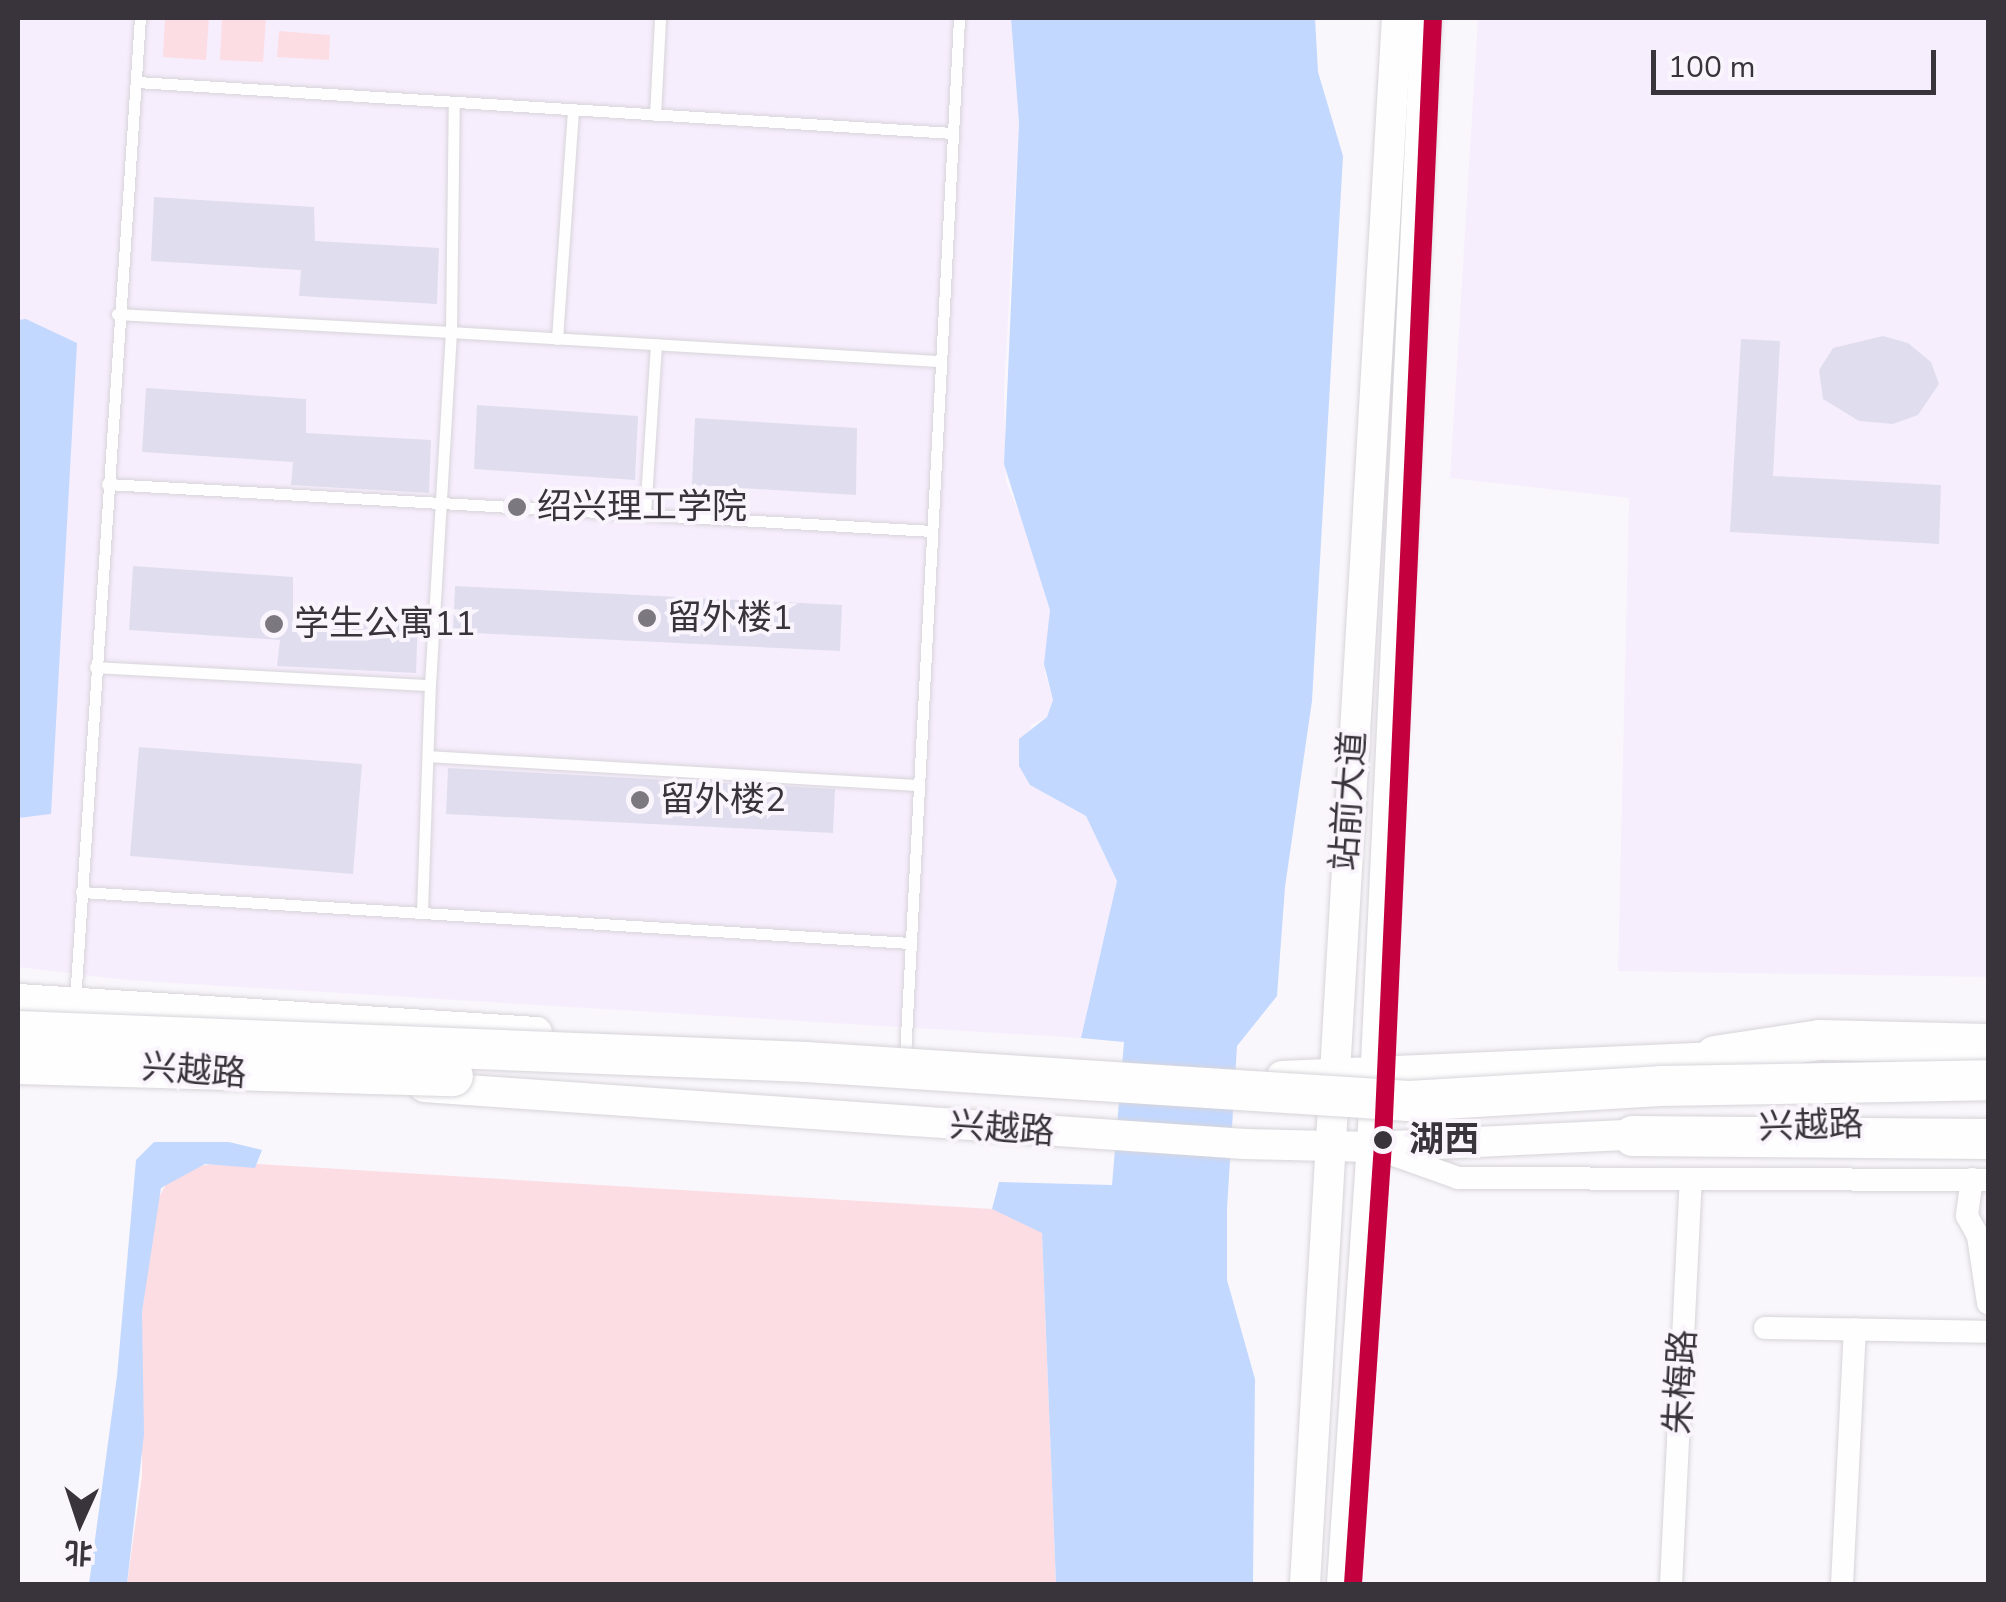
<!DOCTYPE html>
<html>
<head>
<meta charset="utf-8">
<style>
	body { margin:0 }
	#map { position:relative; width:2006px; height:1602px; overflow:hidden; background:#f9f7fb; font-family:"Nunito Sans","Noto Sans SC",sans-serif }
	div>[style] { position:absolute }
	.built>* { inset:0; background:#f7eefd }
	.green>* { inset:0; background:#fcdde4 }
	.water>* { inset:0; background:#c3d8fe }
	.building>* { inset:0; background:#e0deee }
	.roads { filter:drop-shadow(0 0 2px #d7d4d9) drop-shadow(0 0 2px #d7d4d9) }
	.lane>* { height:11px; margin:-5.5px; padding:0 5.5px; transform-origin:5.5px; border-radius:5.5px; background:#fefefe }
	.street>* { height:22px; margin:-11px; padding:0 11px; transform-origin:11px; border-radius:11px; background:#fefefe }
	.secondary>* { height:30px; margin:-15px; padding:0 15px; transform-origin:15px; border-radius:15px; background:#fefefe }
	.highway>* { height:40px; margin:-20px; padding:0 20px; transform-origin:20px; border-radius:20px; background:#fefefe }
	.bridges { filter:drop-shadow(0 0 2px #d7d4d9) drop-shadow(0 0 2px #d7d4d9) }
	.highway-bridge>* { height:40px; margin:-20px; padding:0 20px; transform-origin:20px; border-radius:20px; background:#fefefe }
	.metro-1>* { height:18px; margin:-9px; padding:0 9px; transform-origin:9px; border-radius:9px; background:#c5003e }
	.dots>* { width:28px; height:28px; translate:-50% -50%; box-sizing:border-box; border:5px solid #faf5fd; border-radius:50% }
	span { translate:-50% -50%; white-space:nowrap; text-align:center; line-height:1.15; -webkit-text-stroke:8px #faf5fd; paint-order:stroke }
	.poi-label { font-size:35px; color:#39343c }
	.left { translate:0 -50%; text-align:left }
	.street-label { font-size:35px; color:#39343c }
	.stop-label { font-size:35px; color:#39343c; font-weight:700 }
	.frame { position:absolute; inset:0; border:20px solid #39343c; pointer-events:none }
	.north { position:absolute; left:30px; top:1472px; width:100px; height:100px; -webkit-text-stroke:8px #faf5fd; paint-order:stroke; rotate:183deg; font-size:28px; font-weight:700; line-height:40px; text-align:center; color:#39343c }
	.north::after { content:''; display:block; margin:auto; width:35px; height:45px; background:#39343c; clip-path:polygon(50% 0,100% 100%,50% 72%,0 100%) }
	.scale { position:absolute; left:1651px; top:50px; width:285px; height:45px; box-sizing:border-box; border:5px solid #39343c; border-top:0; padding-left:12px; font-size:30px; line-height:35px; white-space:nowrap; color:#39343c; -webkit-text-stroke:8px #faf5fd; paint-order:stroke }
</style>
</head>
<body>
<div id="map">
	<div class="built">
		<div style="clip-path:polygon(18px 18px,1011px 18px,1019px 123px,1004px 390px,1006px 482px,1028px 532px,1050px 610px,1045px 673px,1053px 700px,1047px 717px,1031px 725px,1030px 785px,1086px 816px,1117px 881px,1081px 1038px,126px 980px,18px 967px)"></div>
		<div style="clip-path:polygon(1478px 18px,1988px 18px,1988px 977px,1618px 971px,1629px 498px,1450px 478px)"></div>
	</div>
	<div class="green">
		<div style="clip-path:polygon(165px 18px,209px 18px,206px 60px,163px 57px)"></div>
		<div style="clip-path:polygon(222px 18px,266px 18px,263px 62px,220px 60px)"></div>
		<div style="clip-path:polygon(279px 31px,330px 35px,329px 60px,277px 57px)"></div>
		<div style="clip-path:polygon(224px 1162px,992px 1209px,1036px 1227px,1042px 1233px,1056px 1584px,127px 1584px,142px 1476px,142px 1312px,156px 1203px,166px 1184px,193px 1167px)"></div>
	</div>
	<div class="water">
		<div style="clip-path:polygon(1011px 18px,1315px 18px,1318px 72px,1343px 156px,1312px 701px,1285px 887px,1277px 996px,1237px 1046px,1227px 1209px,1227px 1280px,1255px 1379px,1253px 1584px,1056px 1584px,1042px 1233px,992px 1209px,999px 1182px,1112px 1185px,1124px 1042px,1081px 1038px,1117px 881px,1086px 816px,1030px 785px,1019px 766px,1019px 739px,1047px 717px,1053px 700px,1044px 664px,1050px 610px,1004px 464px,1019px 123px)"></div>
		<div style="clip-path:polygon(26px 319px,77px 343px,51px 814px,18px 818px,18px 320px)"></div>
		<div style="clip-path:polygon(154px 1142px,229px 1142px,262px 1150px,255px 1168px,205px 1164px,161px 1188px,142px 1312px,144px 1434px,127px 1584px,89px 1584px,117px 1376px,136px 1160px)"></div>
	</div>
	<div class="building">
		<div style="clip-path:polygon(154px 197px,314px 207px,315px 241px,439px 248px,437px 304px,299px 296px,301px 270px,151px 261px)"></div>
		<div style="clip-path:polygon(1883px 336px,1908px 343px,1931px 362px,1939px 384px,1918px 415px,1893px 424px,1859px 421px,1823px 399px,1819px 370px,1833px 348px)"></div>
		<div style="clip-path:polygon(1741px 339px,1780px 341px,1773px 476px,1941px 485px,1939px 544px,1730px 532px)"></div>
		<div style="clip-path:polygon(146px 388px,306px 399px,306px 433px,431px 440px,429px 493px,291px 485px,293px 462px,142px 452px)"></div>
		<div style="clip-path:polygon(477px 405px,638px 416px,635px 480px,474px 469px)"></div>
		<div style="clip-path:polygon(695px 418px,857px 428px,856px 495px,692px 485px)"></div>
		<div style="clip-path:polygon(133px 566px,293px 577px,293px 611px,418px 618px,416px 673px,277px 666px,280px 640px,129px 630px)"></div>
		<div style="clip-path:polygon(455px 586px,842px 605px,840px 651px,453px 632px)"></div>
		<div style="clip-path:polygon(139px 747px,362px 764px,353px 874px,130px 856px)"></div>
		<div style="clip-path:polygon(448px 768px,835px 789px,833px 833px,446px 814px)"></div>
	</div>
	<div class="roads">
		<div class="lane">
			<div style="left:137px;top:82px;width:817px;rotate:3.58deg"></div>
			<div style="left:655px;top:115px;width:97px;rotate:-87deg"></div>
			<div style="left:117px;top:314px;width:334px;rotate:3.1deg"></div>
			<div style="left:451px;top:332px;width:230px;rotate:-89.3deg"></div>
			<div style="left:557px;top:339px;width:230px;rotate:-86deg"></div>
			<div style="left:107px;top:484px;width:825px;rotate:3.26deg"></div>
			<div style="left:645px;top:514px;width:170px;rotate:-86.3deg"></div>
			<div style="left:95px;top:667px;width:335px;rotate:3.1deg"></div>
			<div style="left:430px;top:685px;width:354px;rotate:-86.6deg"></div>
			<div style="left:451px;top:332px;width:490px;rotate:3.4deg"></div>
			<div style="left:428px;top:756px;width:492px;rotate:3.4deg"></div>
			<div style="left:81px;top:892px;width:832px;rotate:3.52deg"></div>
			<div style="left:422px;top:911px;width:226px;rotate:-88deg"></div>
			<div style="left:75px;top:1001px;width:985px;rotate:-86.22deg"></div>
			<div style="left:905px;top:1056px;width:1039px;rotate:-87.02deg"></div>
		</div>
		<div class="street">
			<div style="left:1380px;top:1150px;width:83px;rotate:19.7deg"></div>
			<div style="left:1458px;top:1178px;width:530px;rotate:0.22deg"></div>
			<div style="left:1972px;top:1179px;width:37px;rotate:98deg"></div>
			<div style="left:1967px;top:1216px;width:23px;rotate:61deg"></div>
			<div style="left:1978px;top:1236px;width:68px;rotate:81.5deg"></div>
			<div style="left:1765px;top:1328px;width:223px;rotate:1deg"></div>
			<div style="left:1671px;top:1584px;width:405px;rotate:-87.2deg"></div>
			<div style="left:1842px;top:1584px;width:255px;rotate:-87.1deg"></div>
		</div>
		<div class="secondary">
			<div style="left:18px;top:999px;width:520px;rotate:3.64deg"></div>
			<div style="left:1282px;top:1076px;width:454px;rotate:-2.5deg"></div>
			<div style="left:424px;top:1087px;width:823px;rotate:3.97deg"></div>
			<div style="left:1245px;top:1144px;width:127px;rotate:1.4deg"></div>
			<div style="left:1372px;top:1147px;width:279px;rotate:-2.7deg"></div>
			<div style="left:1305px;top:1584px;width:1569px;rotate:-86.64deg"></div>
			<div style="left:1342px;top:1584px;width:438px;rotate:-86.1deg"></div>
			<div style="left:1372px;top:1147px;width:1130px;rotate:-87.26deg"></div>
		</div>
		<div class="highway">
			<div style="left:1715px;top:1056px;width:106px;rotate:-8.7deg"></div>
			<div style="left:1820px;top:1040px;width:168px;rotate:1.4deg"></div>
			<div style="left:1633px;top:1136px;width:355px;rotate:0.5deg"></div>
		</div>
	</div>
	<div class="bridges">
		<div class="highway-bridge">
			<div style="left:18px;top:1031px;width:789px;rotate:2.25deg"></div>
			<div style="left:806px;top:1062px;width:604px;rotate:3.7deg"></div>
			<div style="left:1409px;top:1101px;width:251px;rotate:-3.4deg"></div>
			<div style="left:1660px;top:1086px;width:328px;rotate:-1deg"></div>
			<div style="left:18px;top:1064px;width:435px;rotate:1.6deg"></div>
		</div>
	</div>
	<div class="metro-1">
		<div style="left:1353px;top:1584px;width:445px;rotate:-86.1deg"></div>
		<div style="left:1383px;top:1140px;width:1123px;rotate:-87.45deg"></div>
	</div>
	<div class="dots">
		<div style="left:517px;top:507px;background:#7c787f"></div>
		<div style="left:647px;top:618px;background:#7c787f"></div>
		<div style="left:274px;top:624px;background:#7c787f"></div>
		<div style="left:640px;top:800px;background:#7c787f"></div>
		<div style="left:1383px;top:1140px;background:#39343c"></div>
	</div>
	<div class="poi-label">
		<span class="left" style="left:537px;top:507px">绍兴理工学院</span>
		<span class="left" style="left:667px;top:618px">留外楼1</span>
		<span class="left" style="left:294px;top:624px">学生公寓11</span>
		<span class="left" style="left:660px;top:800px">留外楼2</span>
	</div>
	<div class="street-label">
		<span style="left:1349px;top:801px;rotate:-86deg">站前大道</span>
		<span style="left:194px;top:1071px;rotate:4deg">兴越路</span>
		<span style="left:1811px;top:1126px;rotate:-2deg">兴越路</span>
		<span style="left:1002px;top:1129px;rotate:4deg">兴越路</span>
		<span style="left:1681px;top:1382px;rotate:-87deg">朱梅路</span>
	</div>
	<div class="stop-label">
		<span class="left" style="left:1409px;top:1140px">湖西</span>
	</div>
	<div class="frame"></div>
	<div class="north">北</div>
	<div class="scale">100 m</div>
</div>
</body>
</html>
